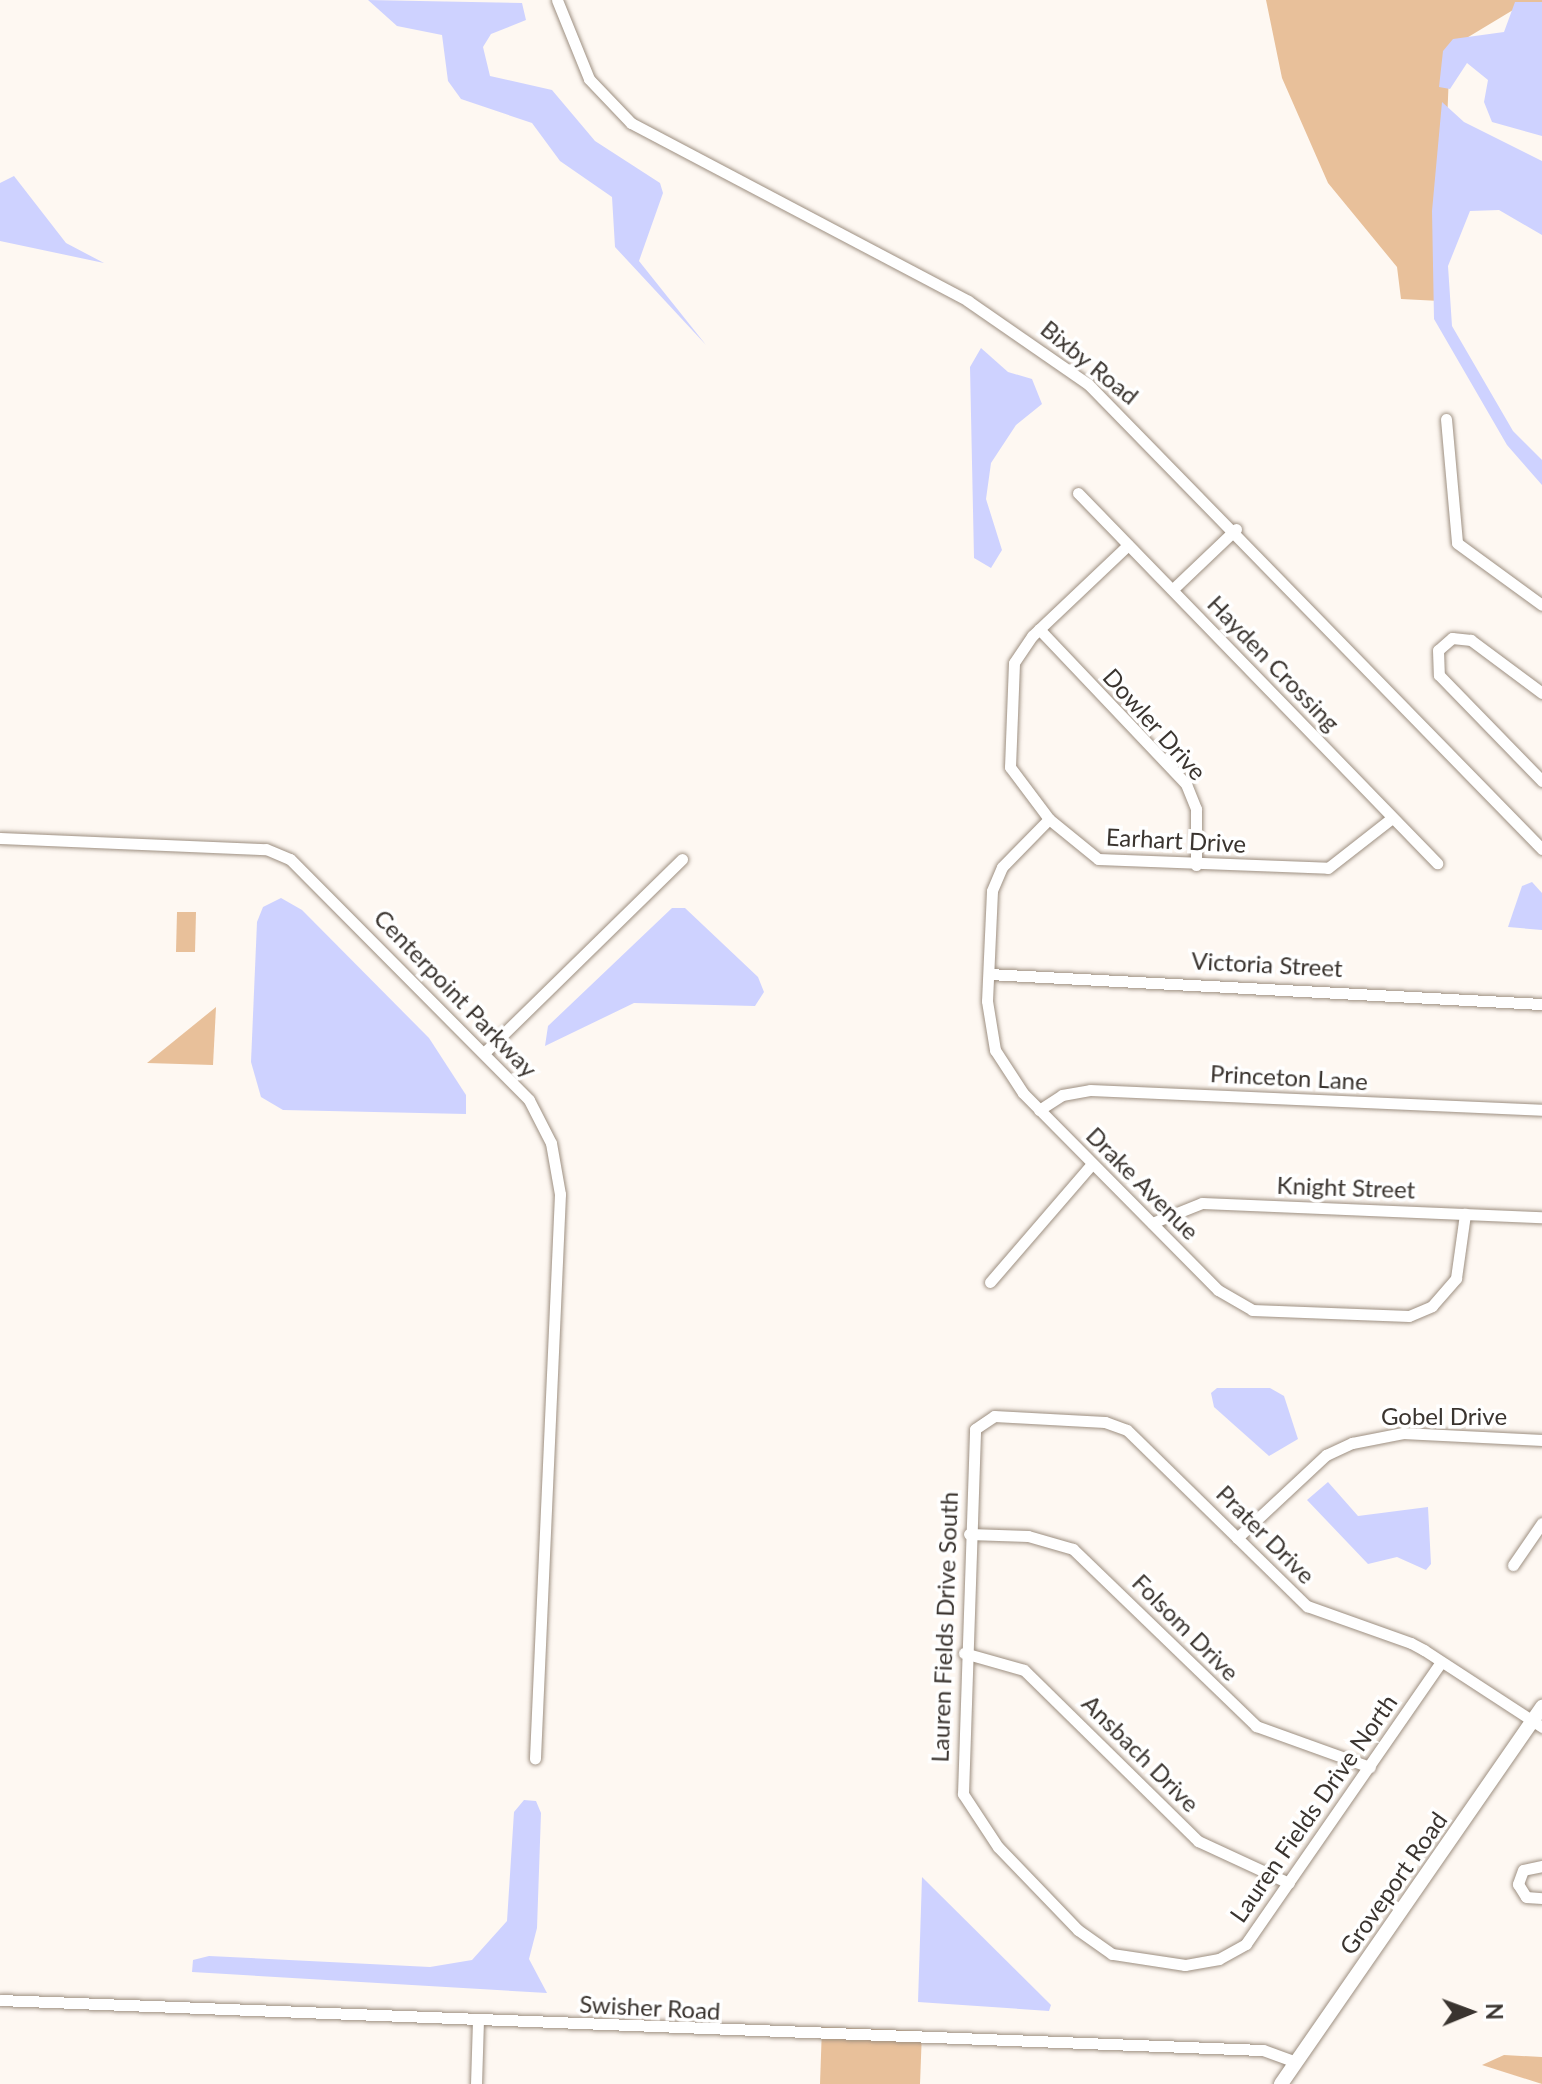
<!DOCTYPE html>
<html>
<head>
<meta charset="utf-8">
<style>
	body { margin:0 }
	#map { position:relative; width:1542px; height:2084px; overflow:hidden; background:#fef8f2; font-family:Lato,sans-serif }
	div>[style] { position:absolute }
	.green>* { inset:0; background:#e8c09a }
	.water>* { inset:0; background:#ced2ff }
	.roads { filter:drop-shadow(0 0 2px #9d8f81) drop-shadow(0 0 2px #9d8f81) }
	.minor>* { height:11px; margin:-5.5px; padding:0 5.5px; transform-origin:5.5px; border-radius:5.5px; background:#fff }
	.major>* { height:14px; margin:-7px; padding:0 7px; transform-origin:7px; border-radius:7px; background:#fff }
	span { translate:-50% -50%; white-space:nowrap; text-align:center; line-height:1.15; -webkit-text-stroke:7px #fff; paint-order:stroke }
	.street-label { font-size:24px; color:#3a342f }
	.north { position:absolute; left:1430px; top:1972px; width:80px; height:80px; -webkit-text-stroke:6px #fff; paint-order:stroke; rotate:89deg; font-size:22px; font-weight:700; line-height:32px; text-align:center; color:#3a342f }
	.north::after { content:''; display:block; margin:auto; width:28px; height:36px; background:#3a342f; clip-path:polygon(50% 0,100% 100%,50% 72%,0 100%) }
</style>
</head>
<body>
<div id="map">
	<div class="green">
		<div style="clip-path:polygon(1266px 0,1542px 0,1542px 12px,1518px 7px,1450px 48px,1440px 301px,1401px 299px,1397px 267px,1328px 183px,1282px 78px)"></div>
		<div style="clip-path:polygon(177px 912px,196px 912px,195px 952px,176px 952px)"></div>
		<div style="clip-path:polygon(216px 1007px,213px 1065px,147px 1063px)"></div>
		<div style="clip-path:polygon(822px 2027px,922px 2031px,920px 2084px,820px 2084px)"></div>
		<div style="clip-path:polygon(1504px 2055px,1542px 2057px,1542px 2084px,1482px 2065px)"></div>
	</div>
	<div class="water">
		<div style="clip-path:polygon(368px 0,522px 3px,526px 20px,491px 34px,483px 47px,490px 76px,552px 90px,595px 141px,660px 183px,663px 193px,639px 261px,706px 345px,615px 247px,612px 197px,560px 161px,532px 123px,461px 99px,448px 81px,442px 35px,397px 26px)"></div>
		<div style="clip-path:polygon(1515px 2px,1542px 2px,1542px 136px,1492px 122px,1484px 102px,1488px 80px,1467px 63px,1450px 89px,1439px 87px,1443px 51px,1453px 39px,1504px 32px)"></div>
		<div style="clip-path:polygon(1442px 102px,1464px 122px,1542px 161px,1542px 235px,1499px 210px,1470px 211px,1448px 266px,1452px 326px,1513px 431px,1542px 460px,1542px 485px,1507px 445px,1434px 319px,1432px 211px)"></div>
		<div style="clip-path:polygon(14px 176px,66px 243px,104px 263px,0 241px,0 183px)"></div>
		<div style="clip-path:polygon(981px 348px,1008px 372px,1032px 379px,1042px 404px,1016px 425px,991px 463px,986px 499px,1002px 550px,991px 568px,974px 558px,970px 367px)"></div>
		<div style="clip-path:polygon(1532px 882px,1542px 893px,1542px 930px,1508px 927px,1522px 886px)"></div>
		<div style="clip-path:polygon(281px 898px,302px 910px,429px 1038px,466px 1095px,466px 1114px,283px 1110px,261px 1097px,251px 1062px,257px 922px,263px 907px)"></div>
		<div style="clip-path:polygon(672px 908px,685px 908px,758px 977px,764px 992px,755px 1006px,634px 1003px,545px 1046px,548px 1026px)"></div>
		<div style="clip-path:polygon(1217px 1388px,1270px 1388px,1284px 1396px,1298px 1439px,1269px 1456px,1214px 1407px,1211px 1393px)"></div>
		<div style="clip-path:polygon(1328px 1482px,1358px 1516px,1428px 1507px,1431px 1564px,1426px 1570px,1397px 1557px,1368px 1564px,1307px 1500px)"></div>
		<div style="clip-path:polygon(524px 1800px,536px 1801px,541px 1813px,537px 1928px,529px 1959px,547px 1993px,192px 1972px,193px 1960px,209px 1956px,430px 1967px,472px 1960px,507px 1921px,514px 1812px)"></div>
		<div style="clip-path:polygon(922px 1877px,1051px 2005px,1049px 2011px,918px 2002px)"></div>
	</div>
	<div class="roads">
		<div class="minor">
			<div style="left:557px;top:0;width:85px;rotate:67.9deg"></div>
			<div style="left:589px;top:79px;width:61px;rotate:46.3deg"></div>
			<div style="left:631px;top:123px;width:381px;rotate:27.8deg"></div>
			<div style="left:968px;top:301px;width:146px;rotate:34.7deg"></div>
			<div style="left:1088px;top:384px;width:650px;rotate:45.69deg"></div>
			<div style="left:1446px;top:419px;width:124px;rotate:84.9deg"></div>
			<div style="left:1457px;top:543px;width:105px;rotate:36.1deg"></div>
			<div style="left:1078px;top:493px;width:516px;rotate:45.86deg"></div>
			<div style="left:1128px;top:545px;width:132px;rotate:136.5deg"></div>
			<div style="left:1032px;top:636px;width:32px;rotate:124deg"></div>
			<div style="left:1014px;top:663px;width:104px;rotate:92.2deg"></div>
			<div style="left:1010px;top:767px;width:65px;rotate:53.1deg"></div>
			<div style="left:1049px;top:819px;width:63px;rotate:39.2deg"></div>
			<div style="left:1098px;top:859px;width:230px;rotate:2.2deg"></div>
			<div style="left:1328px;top:868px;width:81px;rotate:-38deg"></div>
			<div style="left:1173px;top:589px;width:87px;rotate:-43.6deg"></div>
			<div style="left:1039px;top:629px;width:214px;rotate:46.5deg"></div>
			<div style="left:1186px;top:784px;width:27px;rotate:68deg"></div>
			<div style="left:1196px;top:809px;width:56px;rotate:90deg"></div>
			<div style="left:1542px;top:693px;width:89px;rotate:-143.3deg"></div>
			<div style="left:1471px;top:640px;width:19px;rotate:-174deg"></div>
			<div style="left:1452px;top:638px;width:18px;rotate:139deg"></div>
			<div style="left:1438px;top:650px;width:25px;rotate:88deg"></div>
			<div style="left:1439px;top:675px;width:148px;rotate:45.8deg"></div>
			<div style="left:1049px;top:819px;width:67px;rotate:134.4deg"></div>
			<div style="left:1002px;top:867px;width:26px;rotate:113deg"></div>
			<div style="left:992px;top:891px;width:110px;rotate:92.6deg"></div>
			<div style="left:987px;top:1001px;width:50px;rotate:80.7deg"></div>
			<div style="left:995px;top:1050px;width:51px;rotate:56.9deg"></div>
			<div style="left:1023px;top:1093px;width:277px;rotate:45.3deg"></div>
			<div style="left:1218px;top:1290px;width:39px;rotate:30deg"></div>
			<div style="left:1252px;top:1310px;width:157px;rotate:2.2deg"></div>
			<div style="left:1409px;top:1316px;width:25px;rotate:-23deg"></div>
			<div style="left:1432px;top:1306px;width:37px;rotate:-49deg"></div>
			<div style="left:1456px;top:1278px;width:65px;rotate:-82deg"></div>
			<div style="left:0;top:838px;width:266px;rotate:2.4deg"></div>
			<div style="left:266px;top:849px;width:26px;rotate:23deg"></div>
			<div style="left:290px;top:859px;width:339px;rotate:45.2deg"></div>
			<div style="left:529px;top:1100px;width:48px;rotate:62.9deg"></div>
			<div style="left:551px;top:1143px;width:52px;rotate:80deg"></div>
			<div style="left:560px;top:1194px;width:565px;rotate:92.54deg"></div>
			<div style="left:989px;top:974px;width:554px;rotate:3.11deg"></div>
			<div style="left:487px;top:1050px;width:273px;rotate:-44.4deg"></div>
			<div style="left:1039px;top:1110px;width:27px;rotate:-33deg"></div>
			<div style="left:1062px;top:1095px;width:28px;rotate:-10deg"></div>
			<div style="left:1090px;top:1090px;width:452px;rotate:2.5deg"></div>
			<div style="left:1152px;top:1223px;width:54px;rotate:-21.8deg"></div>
			<div style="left:1202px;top:1203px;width:340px;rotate:2.4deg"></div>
			<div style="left:990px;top:1282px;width:156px;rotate:-49.2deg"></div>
			<div style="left:969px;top:1534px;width:59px;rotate:1.9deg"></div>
			<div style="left:1028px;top:1536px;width:47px;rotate:16.1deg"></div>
			<div style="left:1073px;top:1549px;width:255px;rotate:44deg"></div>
			<div style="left:1256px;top:1726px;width:121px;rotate:19.8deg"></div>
			<div style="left:1237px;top:1538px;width:122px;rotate:-43deg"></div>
			<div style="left:1326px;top:1455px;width:29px;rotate:-25deg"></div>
			<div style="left:1352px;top:1443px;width:52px;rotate:-11.1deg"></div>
			<div style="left:1403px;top:1433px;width:139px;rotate:2.9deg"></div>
			<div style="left:1513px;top:1565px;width:51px;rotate:-55.4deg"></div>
			<div style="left:964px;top:1653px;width:62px;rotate:15.8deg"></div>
			<div style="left:1024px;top:1670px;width:244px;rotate:44.5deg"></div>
			<div style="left:1198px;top:1841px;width:100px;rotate:24.8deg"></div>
			<div style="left:1441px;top:1662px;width:343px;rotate:124.7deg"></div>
			<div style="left:1246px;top:1944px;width:31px;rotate:151deg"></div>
			<div style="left:1219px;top:1959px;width:35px;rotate:170deg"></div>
			<div style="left:1185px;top:1965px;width:74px;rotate:-171.4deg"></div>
			<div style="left:1112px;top:1954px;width:42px;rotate:-144.8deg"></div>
			<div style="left:1078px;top:1930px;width:115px;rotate:-133.9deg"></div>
			<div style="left:998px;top:1847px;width:64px;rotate:-123.4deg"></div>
			<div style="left:963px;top:1794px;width:365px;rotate:-88.1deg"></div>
			<div style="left:975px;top:1429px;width:23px;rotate:-34deg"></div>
			<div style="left:994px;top:1416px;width:111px;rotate:3.1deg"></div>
			<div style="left:1105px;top:1422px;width:23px;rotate:20deg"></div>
			<div style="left:1127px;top:1430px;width:252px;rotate:44.4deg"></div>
			<div style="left:1307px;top:1606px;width:110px;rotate:19.6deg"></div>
			<div style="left:1411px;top:1643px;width:15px;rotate:28deg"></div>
			<div style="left:1424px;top:1650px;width:141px;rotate:33.1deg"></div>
			<div style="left:1542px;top:1866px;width:19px;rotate:168deg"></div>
			<div style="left:1523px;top:1870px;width:15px;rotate:110deg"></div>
			<div style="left:1518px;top:1884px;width:15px;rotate:58deg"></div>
			<div style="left:1526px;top:1897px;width:16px;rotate:4deg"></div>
			<div style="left:0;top:2000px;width:1264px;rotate:2.27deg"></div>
			<div style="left:1263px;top:2050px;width:35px;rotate:20deg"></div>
			<div style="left:476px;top:2084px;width:64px;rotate:-88.2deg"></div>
		</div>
		<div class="major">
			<div style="left:1281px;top:2084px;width:459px;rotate:-55.3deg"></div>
		</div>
	</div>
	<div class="street-label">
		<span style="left:1090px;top:362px;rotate:39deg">Bixby Road</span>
		<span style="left:1274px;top:663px;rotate:46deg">Hayden Crossing</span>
		<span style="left:1155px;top:724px;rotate:48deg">Dowler Drive</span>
		<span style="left:1176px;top:840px;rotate:3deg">Earhart Drive</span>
		<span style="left:1267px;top:964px;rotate:3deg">Victoria Street</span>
		<span style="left:456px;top:993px;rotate:46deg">Centerpoint Parkway</span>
		<span style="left:1289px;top:1077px;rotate:3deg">Princeton Lane</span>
		<span style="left:1143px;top:1183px;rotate:45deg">Drake Avenue</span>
		<span style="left:1346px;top:1187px;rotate:2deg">Knight Street</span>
		<span style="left:1444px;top:1416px">Gobel Drive</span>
		<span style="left:1266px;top:1534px;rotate:45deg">Prater Drive</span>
		<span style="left:944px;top:1627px;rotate:-88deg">Lauren Fields Drive South</span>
		<span style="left:1186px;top:1627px;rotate:45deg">Folsom Drive</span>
		<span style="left:1141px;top:1753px;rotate:45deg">Ansbach Drive</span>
		<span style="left:1313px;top:1808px;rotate:-55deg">Lauren Fields Drive North</span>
		<span style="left:1393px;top:1883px;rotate:-55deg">Groveport Road</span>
		<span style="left:650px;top:2007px;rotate:3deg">Swisher Road</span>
	</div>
	<div class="north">N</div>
</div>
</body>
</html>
